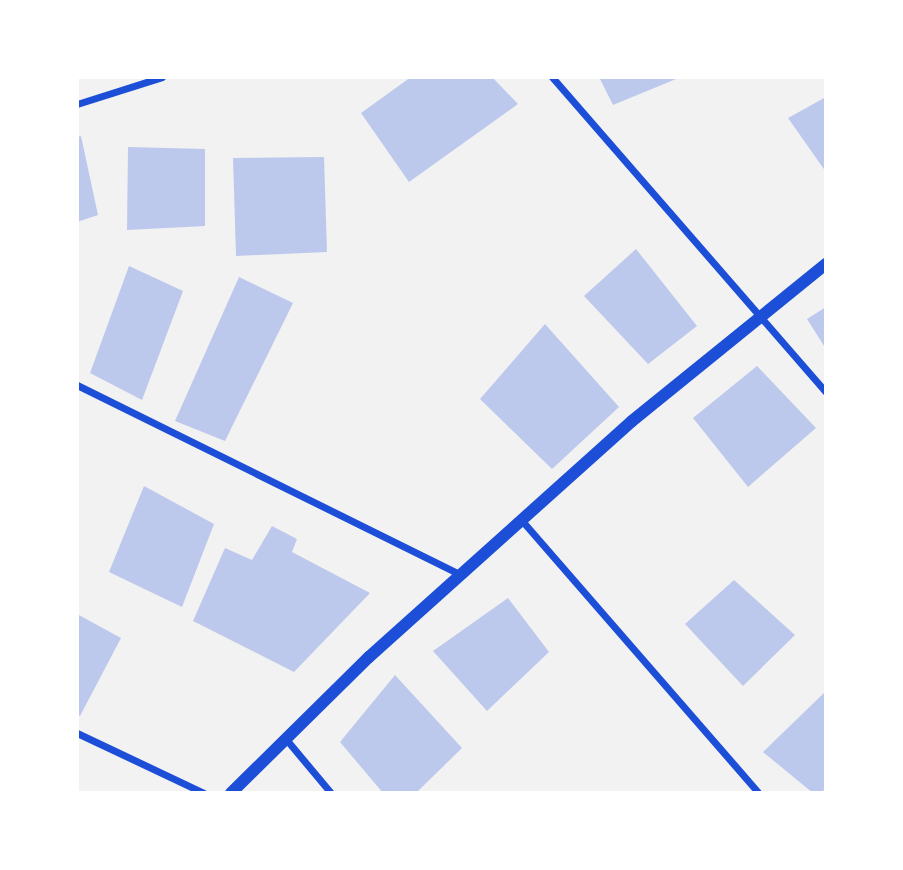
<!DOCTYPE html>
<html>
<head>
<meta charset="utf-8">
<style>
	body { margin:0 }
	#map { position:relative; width:903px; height:870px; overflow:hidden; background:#f2f2f2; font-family:"Space Grotesk",sans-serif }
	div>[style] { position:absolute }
	.building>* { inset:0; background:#bdc9ec }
	.minor>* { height:7px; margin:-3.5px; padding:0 3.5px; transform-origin:3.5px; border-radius:3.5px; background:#1d4ed8 }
	.tertiary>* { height:12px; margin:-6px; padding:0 6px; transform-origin:6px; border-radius:6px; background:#1d4ed8 }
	span { translate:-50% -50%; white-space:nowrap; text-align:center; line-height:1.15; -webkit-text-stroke:7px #fff; paint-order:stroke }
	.frame { position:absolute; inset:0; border:79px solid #fff; pointer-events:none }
</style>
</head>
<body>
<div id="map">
	<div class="building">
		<div style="clip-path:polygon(411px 77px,492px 77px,518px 104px,409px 182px,361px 113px)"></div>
		<div style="clip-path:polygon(599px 77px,675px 77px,676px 79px,613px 105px)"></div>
		<div style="clip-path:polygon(826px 97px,826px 172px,788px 118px)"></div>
		<div style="clip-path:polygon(81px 136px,98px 215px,77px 222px,77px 137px)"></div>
		<div style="clip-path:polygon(128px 147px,205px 149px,205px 226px,127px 230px)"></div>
		<div style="clip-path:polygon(324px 157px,327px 252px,236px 256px,233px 158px)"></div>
		<div style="clip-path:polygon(636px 249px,697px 326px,648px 364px,584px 296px)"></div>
		<div style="clip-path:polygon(129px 266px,183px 291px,142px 400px,90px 373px)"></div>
		<div style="clip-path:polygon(239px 277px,293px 303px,225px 441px,175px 421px)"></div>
		<div style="clip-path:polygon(826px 307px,826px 349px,807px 319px)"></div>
		<div style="clip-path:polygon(545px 324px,619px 407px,552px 469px,480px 399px)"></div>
		<div style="clip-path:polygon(757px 366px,816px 428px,748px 487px,693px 418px)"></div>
		<div style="clip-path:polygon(144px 486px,214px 524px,182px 607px,109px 572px)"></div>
		<div style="clip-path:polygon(272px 526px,297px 539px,292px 552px,370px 593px,294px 672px,193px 621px,225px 548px,252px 560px)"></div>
		<div style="clip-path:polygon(734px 580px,795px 635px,743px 686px,685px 624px)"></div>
		<div style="clip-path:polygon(508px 598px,549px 652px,487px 711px,433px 651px)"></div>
		<div style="clip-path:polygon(77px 614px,121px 638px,80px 716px,77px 714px)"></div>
		<div style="clip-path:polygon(395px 675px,462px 748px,416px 793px,383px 793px,340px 742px)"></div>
		<div style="clip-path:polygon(826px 691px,826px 790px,813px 793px,763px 752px)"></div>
	</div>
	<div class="minor">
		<div style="left:552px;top:77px;width:417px;rotate:49deg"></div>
		<div style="left:77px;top:104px;width:89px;rotate:-17.6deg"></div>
		<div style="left:77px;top:385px;width:429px;rotate:26.3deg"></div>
		<div style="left:524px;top:523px;width:358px;rotate:49deg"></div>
		<div style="left:77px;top:733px;width:140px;rotate:25.3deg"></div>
		<div style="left:285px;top:738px;width:72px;rotate:50.1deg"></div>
	</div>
	<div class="tertiary">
		<div style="left:231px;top:793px;width:194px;rotate:-44.6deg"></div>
		<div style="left:369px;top:657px;width:353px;rotate:-41.9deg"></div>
		<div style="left:632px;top:421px;width:250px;rotate:-39deg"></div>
	</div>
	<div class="frame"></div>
</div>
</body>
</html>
